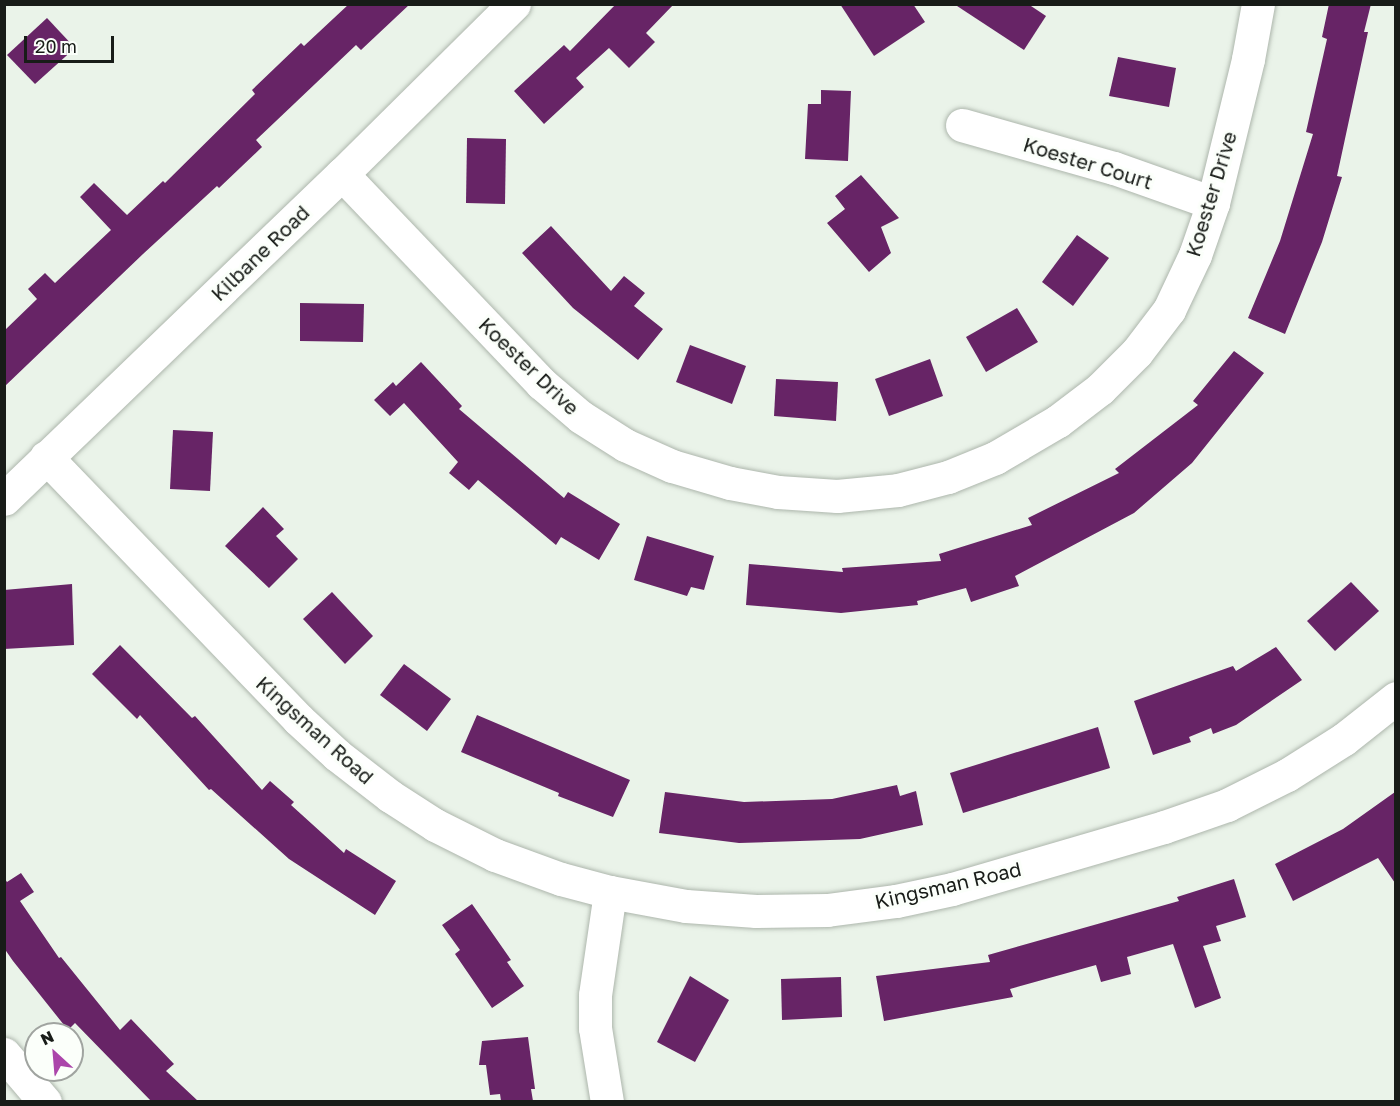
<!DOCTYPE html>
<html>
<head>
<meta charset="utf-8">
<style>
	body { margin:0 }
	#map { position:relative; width:1400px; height:1106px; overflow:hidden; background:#eaf3e9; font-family:"Golos Text",sans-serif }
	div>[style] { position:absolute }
	.building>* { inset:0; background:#672466 }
	.roads { filter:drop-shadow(0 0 2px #adb6ac) drop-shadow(0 0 2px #adb6ac) }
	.street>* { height:33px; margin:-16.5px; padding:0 16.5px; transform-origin:16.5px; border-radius:16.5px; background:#fff }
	span { translate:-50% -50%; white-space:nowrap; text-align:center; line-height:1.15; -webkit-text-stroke:6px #fbfffa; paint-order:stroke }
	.street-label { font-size:20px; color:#181c18 }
	.frame { position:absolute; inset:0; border:6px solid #181c18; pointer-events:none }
	.north { position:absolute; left:24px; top:1022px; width:60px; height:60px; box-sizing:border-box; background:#fbfffa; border:2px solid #a0a4a0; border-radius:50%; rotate:334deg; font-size:16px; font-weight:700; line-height:24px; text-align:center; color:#181c18 }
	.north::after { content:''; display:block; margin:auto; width:21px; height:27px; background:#ab45aa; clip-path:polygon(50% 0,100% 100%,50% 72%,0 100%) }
	.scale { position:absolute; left:24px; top:36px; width:90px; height:27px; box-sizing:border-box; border:3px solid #181c18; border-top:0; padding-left:8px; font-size:18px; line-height:21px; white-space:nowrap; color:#181c18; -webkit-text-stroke:4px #fbfffa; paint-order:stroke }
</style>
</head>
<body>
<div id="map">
	<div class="building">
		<div style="clip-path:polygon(349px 4px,410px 4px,361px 50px,356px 45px,295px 103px,256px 140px,262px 147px,219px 188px,217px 186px,143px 254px,4px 387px,4px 331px,37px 299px,28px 289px,45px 273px,55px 283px,111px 230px,80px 197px,94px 183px,127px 215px,163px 181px,165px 183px,255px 94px,252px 90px,301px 43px,304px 46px)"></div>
		<div style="clip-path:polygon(616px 4px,674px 4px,646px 33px,655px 42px,629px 68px,609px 48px,576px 78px,584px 87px,544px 124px,514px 91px,564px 45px,570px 51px)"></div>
		<div style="clip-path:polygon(840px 4px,913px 4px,925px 22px,874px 56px)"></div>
		<div style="clip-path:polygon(954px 4px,1028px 4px,1046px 16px,1024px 50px)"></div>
		<div style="clip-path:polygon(1329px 4px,1371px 4px,1364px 32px,1368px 32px,1337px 176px,1342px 177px,1322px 242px,1285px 334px,1248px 318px,1280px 241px,1313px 134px,1306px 132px,1327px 39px,1322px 37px)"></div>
		<div style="clip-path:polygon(47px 18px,75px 48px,35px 84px,7px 55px)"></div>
		<div style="clip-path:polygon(1118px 57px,1176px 68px,1169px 107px,1109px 96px)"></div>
		<div style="clip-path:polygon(821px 90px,851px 91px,848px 161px,805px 159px,808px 104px,821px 104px)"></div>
		<div style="clip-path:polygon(467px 138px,506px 139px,505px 204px,466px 203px)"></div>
		<div style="clip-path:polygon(861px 175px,899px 218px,881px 227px,891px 253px,869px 272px,827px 223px,845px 209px,835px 196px)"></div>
		<div style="clip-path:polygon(551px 226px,611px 291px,624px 276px,645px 293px,634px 306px,663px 329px,638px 360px,573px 308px,522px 253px)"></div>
		<div style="clip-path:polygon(1077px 235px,1109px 258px,1073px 306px,1042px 282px)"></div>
		<div style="clip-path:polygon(300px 303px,364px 304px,363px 342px,300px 341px)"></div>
		<div style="clip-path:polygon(1017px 308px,1038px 342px,986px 372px,966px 337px)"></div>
		<div style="clip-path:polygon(690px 345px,746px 366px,732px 404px,676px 382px)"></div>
		<div style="clip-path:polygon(1234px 351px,1264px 373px,1192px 463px,1134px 513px,1015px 576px,1019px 586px,971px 602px,966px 588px,917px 601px,918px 605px,841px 613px,746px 605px,749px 564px,843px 572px,842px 568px,941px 561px,939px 554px,1032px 525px,1028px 518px,1119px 473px,1115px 469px,1198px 405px,1193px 401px)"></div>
		<div style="clip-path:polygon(930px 359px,943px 396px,889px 416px,875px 379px)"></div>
		<div style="clip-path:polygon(421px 362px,462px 406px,459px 409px,564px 498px,568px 492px,620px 524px,599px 560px,561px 537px,556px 545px,478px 480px,469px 490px,449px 473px,458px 462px,404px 403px,390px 416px,374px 400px,393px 382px,396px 386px)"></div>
		<div style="clip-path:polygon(776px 379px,838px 382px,836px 421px,774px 416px)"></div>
		<div style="clip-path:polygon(173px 430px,213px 432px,210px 491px,170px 489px)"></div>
		<div style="clip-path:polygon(263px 507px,284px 529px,276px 536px,298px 559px,269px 588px,225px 546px)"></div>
		<div style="clip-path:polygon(647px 536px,714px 556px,704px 590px,691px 587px,687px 596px,634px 580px)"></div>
		<div style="clip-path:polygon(1351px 582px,1379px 611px,1335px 651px,1307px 621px)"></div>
		<div style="clip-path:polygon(72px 584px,74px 645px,4px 649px,4px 590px)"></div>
		<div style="clip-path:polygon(332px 592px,373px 636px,345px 664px,303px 619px)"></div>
		<div style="clip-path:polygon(120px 645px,192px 718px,195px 716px,262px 790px,270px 781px,294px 802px,291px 805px,344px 853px,346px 849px,396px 881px,375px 915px,289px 859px,211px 789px,209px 790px,140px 715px,137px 719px,92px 674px)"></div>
		<div style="clip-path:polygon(1276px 647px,1302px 680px,1236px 725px,1213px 734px,1211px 728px,1189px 737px,1191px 742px,1153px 755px,1134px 701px,1233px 666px,1236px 671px)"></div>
		<div style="clip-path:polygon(404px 664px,451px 699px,427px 731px,380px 695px)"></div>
		<div style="clip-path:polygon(477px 715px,630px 780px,613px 817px,558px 796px,559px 793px,461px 752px)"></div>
		<div style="clip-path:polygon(1098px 727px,1110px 768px,963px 813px,950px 773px)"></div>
		<div style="clip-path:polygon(897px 785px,900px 796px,916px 791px,923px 825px,860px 839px,739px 843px,659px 833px,665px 792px,744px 802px,832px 799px)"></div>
		<div style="clip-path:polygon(1395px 792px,1395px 883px,1378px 858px,1293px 901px,1275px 864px,1343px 829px)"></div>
		<div style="clip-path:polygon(21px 873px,34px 892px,20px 901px,59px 958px,61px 957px,120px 1030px,131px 1019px,174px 1064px,166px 1071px,198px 1101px,151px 1101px,75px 1023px,68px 1030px,13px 961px,4px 948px,4px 878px,7px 882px)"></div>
		<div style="clip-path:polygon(1234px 879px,1246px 917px,1216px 926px,1221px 941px,1203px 946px,1221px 998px,1195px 1008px,1173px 944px,1127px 957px,1131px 974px,1101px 982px,1096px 965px,1010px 989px,1013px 997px,884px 1021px,876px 976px,990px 962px,988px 955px,1179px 901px,1177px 897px)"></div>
		<div style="clip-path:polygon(472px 904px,511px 960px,507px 962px,524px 986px,492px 1008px,455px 954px,460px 950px,442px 925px)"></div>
		<div style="clip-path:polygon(690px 976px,729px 1000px,695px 1062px,657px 1042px)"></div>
		<div style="clip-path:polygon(841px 977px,842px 1017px,782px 1020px,781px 979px)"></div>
		<div style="clip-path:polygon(528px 1037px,535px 1089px,531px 1089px,533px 1101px,501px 1101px,500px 1094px,490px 1095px,486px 1065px,479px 1065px,482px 1041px)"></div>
	</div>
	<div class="roads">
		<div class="street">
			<div style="left:962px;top:125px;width:158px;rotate:15.8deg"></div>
			<div style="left:1114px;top:168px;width:105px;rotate:19.5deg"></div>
			<div style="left:342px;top:174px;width:289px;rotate:46.4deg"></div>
			<div style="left:541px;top:383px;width:52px;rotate:40.4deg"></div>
			<div style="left:581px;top:417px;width:52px;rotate:32.5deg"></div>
			<div style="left:625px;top:445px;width:51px;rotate:24.1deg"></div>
			<div style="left:672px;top:466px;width:60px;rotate:16.3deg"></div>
			<div style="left:730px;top:483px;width:49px;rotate:10.6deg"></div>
			<div style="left:778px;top:492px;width:59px;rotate:3.9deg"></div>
			<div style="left:837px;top:496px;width:61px;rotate:-5.6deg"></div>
			<div style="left:898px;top:490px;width:52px;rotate:-14.6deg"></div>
			<div style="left:948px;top:477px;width:51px;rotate:-22deg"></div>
			<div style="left:995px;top:458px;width:73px;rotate:-30.4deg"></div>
			<div style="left:1058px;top:421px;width:53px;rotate:-37.3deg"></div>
			<div style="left:1100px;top:389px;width:52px;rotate:-45deg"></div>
			<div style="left:1137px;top:352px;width:53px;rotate:-52.7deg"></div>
			<div style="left:1169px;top:310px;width:61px;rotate:-64.7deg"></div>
			<div style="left:1195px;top:255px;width:55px;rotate:-70.9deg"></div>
			<div style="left:1213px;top:203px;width:148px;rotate:-76.3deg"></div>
			<div style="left:1248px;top:59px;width:56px;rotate:-79.7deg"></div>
			<div style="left:46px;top:457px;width:364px;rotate:46.1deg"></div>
			<div style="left:298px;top:719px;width:53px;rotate:42.7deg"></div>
			<div style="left:337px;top:755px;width:67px;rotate:37.7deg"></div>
			<div style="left:390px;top:796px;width:54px;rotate:32.8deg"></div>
			<div style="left:435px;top:825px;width:67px;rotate:26.6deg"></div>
			<div style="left:495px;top:855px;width:70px;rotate:20deg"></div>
			<div style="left:561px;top:879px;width:51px;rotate:14.9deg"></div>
			<div style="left:610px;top:892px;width:77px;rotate:10.4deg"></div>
			<div style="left:686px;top:906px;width:70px;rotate:4.1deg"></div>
			<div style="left:756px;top:911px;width:71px;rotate:-0.8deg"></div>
			<div style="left:827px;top:910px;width:70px;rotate:-7.4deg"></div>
			<div style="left:896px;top:901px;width:57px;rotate:-12.1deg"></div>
			<div style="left:952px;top:889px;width:221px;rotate:-16.3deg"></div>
			<div style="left:1164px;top:827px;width:67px;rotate:-19.2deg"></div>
			<div style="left:1227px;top:805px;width:67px;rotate:-26.6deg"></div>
			<div style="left:1287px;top:775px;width:67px;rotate:-32.3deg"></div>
			<div style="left:1344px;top:739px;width:66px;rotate:-38.3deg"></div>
			<div style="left:4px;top:499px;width:469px;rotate:-43.9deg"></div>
			<div style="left:342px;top:174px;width:242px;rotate:-44.7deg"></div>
			<div style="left:4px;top:1054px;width:63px;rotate:49.5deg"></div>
			<div style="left:607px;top:1102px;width:75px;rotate:-99.2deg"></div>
			<div style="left:595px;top:1028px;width:33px;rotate:-90deg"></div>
			<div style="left:595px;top:995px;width:104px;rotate:-81.7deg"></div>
		</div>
	</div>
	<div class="street-label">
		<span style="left:1088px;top:163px;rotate:17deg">Koester Court</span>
		<span style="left:1211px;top:194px;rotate:-73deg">Koester Drive</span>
		<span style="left:260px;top:253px;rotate:-44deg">Kilbane Road</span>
		<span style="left:529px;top:366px;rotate:44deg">Koester Drive</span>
		<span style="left:315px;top:730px;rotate:42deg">Kingsman Road</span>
		<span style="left:948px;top:885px;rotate:-13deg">Kingsman Road</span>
	</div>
	<div class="frame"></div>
	<div class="north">N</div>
	<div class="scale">20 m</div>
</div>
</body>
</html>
